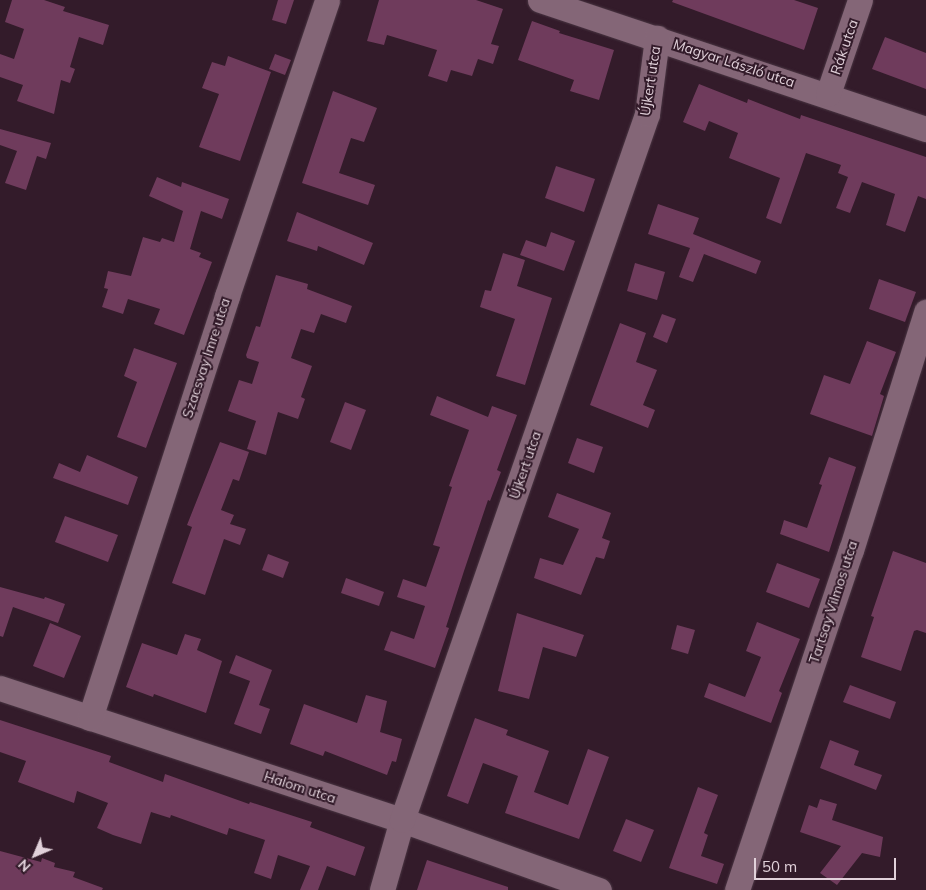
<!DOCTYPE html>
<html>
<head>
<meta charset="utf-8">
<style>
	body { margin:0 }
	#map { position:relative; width:926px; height:890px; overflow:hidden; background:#331b2a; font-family:Mulish,sans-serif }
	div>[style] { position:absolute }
	.building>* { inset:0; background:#6f3b5c }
	.roads { filter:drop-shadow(0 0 1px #4a3643) drop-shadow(0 0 1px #4a3643) }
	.minor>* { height:25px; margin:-12.5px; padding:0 12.5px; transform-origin:12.5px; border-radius:12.5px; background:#846677 }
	span { translate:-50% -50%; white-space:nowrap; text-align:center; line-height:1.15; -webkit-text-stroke:4px #331b2a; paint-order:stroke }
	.street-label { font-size:14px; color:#e1d1da }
	.north { position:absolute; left:10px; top:830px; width:50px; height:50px; -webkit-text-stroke:4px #331b2a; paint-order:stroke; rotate:225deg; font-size:14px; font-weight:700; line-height:20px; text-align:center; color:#e1d1da }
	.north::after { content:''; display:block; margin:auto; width:18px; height:22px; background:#e1d1da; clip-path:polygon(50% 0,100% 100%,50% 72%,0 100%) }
	.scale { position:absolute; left:754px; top:858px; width:142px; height:22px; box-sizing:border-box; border:2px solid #e1d1da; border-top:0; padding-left:6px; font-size:15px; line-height:18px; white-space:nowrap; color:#e1d1da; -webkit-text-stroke:4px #331b2a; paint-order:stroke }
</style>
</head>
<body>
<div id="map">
	<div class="building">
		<div style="clip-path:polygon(12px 0,44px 0,65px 7px,63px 11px,109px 25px,103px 45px,79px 37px,70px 67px,75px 69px,70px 83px,61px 80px,54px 114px,17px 101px,23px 85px,0 77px,0 54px,14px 59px,24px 29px,5px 22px)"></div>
		<div style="clip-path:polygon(278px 0,294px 0,286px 24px,272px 20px)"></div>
		<div style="clip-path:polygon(379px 0,476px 0,503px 9px,491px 44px,499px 46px,493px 64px,478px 59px,472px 76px,451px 70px,447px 82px,428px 76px,437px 50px,387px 35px,384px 45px,367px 41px)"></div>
		<div style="clip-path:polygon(673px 0,794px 0,818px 8px,804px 50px,672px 2px)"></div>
		<div style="clip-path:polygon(532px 21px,560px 31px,559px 33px,614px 50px,599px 100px,570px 91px,574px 80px,518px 60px)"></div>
		<div style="clip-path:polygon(885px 37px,926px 53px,926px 89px,872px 69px)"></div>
		<div style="clip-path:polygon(275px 54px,291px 60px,285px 75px,269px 69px)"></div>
		<div style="clip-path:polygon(228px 56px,271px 72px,240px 161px,199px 147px,219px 94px,202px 88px,212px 62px,225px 66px)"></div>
		<div style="clip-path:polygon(699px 84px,747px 103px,748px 99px,800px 119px,801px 115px,926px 157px,926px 199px,918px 196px,905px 232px,886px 225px,895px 194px,862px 182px,850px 213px,836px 208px,848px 177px,838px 173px,841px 165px,806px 153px,781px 224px,766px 218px,780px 178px,729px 158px,738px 133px,709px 121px,705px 131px,683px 122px)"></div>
		<div style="clip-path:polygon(333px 91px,377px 108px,364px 142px,351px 138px,339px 173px,375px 185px,368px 205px,302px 183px)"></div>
		<div style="clip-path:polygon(0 129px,51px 143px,46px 159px,37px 156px,26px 190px,5px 183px,17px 151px,0 145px)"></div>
		<div style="clip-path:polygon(556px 166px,595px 179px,584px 212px,545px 198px)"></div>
		<div style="clip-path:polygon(157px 177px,181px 187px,182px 182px,229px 199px,222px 219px,201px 211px,190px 249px,201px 253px,199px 257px,212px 262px,184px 335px,154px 324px,160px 309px,128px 299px,123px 314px,102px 307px,108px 289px,104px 288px,108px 271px,131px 276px,143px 237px,160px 242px,162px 238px,174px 242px,183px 211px,149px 196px)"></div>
		<div style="clip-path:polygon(658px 204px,699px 218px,693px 234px,761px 261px,756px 274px,704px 254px,693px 282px,679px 277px,690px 248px,648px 234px)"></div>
		<div style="clip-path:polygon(297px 212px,373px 243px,364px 265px,318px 246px,317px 251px,287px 241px)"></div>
		<div style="clip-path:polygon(551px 232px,575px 241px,564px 271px,520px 255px,526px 240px,546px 247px)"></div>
		<div style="clip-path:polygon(503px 253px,525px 260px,517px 286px,552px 298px,525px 385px,496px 376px,515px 319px,480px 307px,485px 290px,491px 291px)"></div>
		<div style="clip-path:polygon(635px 263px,665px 272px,657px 300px,627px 291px)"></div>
		<div style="clip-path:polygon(276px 275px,308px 284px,307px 289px,352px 306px,346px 323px,321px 314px,314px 333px,301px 329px,291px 358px,312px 366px,301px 397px,305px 399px,298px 419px,278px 412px,266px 455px,247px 449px,256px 421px,228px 411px,239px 380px,252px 384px,259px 362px,247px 358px,246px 355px,256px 326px,260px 327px)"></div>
		<div style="clip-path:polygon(879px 279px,916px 292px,905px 322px,869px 309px)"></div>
		<div style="clip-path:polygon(662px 314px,676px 319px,667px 343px,653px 337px)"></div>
		<div style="clip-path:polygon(620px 323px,646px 333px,636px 362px,657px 370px,643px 405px,655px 410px,648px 428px,590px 405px)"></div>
		<div style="clip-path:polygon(867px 341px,896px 352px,880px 394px,884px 396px,872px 436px,810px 414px,824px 375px,850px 384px)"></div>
		<div style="clip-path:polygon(134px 348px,177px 363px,146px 448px,117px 437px,137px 382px,124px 376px)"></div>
		<div style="clip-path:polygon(437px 396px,488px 417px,492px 406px,517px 415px,497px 470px,501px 472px,490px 501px,488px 500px,464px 571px,446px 627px,449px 628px,435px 668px,384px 650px,391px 631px,414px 639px,425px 606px,397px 597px,403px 579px,426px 587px,440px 547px,433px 545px,452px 487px,449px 486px,469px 430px,430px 415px)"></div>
		<div style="clip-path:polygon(345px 402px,366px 410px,351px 450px,330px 442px)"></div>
		<div style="clip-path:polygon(577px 438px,603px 447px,594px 473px,568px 463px)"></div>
		<div style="clip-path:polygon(220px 442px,249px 452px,239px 481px,233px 479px,221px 510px,234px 515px,230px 524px,246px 529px,240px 545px,224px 539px,205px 595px,172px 583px,192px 527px,187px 525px)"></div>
		<div style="clip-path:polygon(87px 455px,138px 477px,128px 505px,53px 478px,59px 463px,80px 472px)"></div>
		<div style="clip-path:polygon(829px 457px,856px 467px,829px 552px,780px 534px,784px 520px,807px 528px,822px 485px,819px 484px)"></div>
		<div style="clip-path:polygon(557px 493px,611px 513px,602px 538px,610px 541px,604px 559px,596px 557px,581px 595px,534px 578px,540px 558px,563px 565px,579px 529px,548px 517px)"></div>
		<div style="clip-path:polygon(65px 516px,118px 535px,108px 562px,55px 542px)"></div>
		<div style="clip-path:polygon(893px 551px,926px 563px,926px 633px,917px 630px,914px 631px,901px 671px,861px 657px,874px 617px,871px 616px)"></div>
		<div style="clip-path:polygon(268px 554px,289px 562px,283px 578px,262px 570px)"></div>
		<div style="clip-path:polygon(777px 563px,820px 579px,809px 608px,766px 592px)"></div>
		<div style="clip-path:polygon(346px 578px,384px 592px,379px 606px,341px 593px)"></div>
		<div style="clip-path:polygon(0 587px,44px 599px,45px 597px,65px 604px,58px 623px,13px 607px,3px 637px,0 636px)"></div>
		<div style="clip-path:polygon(517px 613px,584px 635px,576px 657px,543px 647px,529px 699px,498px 691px)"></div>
		<div style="clip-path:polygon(757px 622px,800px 639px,779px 691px,782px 693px,771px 723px,704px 697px,709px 683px,745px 697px,761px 657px,746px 651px)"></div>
		<div style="clip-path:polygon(50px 623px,81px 636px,64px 678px,33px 666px)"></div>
		<div style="clip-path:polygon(677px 625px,695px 630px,688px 654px,671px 649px)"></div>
		<div style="clip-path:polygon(185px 634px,201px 639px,197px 650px,222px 661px,206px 713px,154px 694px,153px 697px,126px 687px,142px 643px,177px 655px)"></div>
		<div style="clip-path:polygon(236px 655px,272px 670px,259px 705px,270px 709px,261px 734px,234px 724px,250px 681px,229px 673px)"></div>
		<div style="clip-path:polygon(850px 685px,896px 702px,890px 719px,843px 702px)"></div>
		<div style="clip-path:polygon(366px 695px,387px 701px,380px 732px,402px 739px,396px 762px,392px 761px,387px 775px,325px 751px,323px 756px,290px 744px,304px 704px,357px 723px)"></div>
		<div style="clip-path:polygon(475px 718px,508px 730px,506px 735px,549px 751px,534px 792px,568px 805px,588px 749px,609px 757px,579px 839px,505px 813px,518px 776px,483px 763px,468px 804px,447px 796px)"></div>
		<div style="clip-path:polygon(0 720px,111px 756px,109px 762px,163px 782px,165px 774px,249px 804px,250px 802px,312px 822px,310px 827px,365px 847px,355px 876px,327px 866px,318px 890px,300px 890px,310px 866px,278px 855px,271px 879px,254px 873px,265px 840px,229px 828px,227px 835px,171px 815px,170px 818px,151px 812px,141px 844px,113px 835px,97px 828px,108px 803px,77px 791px,74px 803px,18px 782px,26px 761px,0 752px)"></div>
		<div style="clip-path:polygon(830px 740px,859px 751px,854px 765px,882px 775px,876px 790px,820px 768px)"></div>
		<div style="clip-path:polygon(698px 787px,718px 795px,704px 833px,708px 835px,701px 856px,724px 864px,717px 884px,669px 868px)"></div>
		<div style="clip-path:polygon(820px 799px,837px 804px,832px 820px,883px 837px,880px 857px,862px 853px,837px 885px,820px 873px,841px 846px,800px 832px,809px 805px,817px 808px)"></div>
		<div style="clip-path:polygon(626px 819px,654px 830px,641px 862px,613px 851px)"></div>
		<div style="clip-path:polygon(0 851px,41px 862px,42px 858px,55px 863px,54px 867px,75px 872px,73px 877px,103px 888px,102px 890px,0 890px)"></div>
		<div style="clip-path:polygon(427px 860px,508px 887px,508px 890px,417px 890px)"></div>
	</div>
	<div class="roads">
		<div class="minor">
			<div style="left:540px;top:0;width:407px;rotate:18.5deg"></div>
			<div style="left:828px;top:94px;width:99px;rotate:-71.2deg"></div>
			<div style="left:0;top:688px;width:423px;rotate:18.2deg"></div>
			<div style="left:402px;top:820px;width:209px;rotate:19.6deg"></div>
			<div style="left:90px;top:718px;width:444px;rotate:-72deg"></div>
			<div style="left:227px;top:296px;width:312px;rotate:-71.3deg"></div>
			<div style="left:382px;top:890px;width:73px;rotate:-74.1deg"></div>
			<div style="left:402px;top:820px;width:747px;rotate:-70.86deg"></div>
			<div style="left:647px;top:114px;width:77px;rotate:-82.5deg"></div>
			<div style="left:737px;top:890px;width:359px;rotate:-71.5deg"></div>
			<div style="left:851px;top:550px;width:250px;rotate:-72.5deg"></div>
		</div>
	</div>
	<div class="street-label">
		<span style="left:844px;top:47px;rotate:-71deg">Rák utca</span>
		<span style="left:734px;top:63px;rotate:18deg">Magyar László utca</span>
		<span style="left:650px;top:81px;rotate:-81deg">Újkert utca</span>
		<span style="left:206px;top:358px;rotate:-72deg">Szacsvay Imre utca</span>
		<span style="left:525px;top:465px;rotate:-71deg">Újkert utca</span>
		<span style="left:833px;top:602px;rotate:-72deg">Tartsay Vilmos utca</span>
		<span style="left:300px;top:787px;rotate:18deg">Halom utca</span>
	</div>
	<div class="north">N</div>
	<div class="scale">50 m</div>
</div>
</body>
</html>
